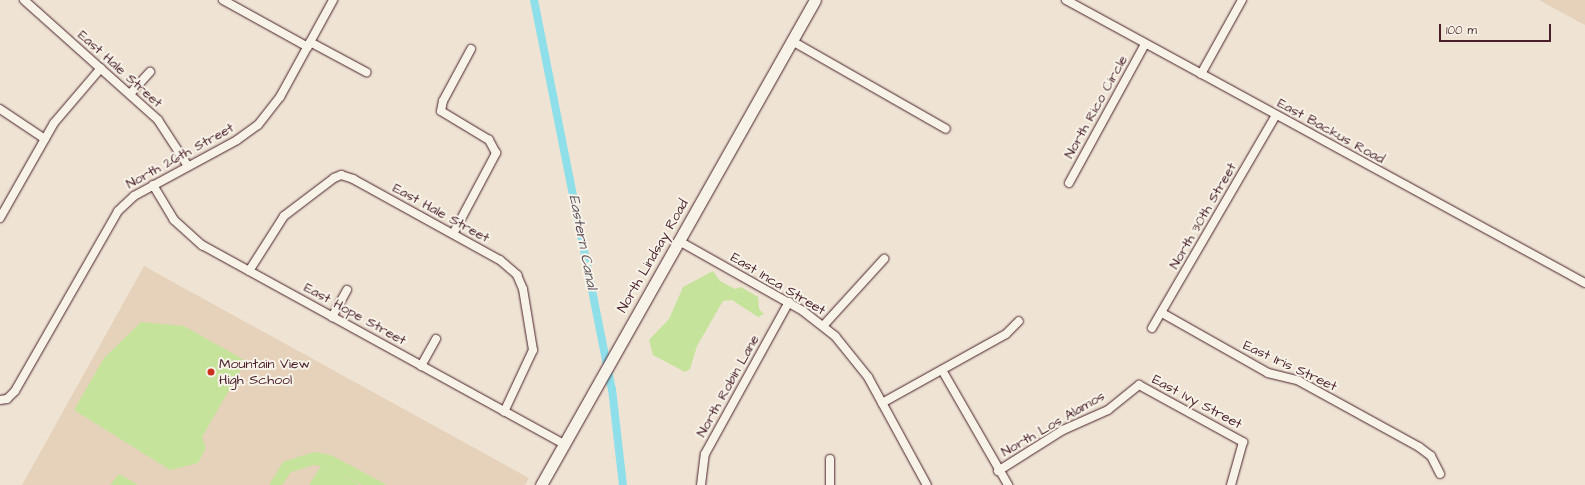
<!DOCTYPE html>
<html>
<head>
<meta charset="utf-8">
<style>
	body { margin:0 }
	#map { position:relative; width:1585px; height:485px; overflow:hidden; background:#efe4d4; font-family:"Architects Daughter",sans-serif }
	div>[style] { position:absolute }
	.built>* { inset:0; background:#e6d2bb }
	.green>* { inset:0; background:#c5e39a }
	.canal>* { height:8px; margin:-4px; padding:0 4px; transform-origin:4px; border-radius:4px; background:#8fdfea }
	.roads { filter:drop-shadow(0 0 1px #4a1f2b) drop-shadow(0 0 1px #4a1f2b) }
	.street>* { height:8px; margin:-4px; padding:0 4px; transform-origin:4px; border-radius:4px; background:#f7f3e8 }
	.secondary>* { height:11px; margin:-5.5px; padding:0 5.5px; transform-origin:5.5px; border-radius:5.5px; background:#f7f3e8 }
	.dots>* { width:11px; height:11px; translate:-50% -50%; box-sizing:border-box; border:2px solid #f7f3e8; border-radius:50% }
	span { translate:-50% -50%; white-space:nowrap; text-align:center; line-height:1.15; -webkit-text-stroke:4px #f7f3e8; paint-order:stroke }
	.street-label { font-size:14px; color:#4a1f2b }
	.poi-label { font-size:14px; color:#4a1f2b }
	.left { translate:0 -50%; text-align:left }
	.water-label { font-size:15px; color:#5b4f5b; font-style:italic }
	.scale { position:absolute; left:1439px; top:24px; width:112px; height:18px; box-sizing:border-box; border:2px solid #4a1f2b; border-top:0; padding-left:5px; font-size:12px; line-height:14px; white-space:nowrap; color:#4a1f2b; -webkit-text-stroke:3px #f7f3e8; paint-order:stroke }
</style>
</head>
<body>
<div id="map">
	<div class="built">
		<div style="clip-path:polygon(1539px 0,1585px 0,1585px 25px,1579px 22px)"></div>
		<div style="clip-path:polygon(144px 266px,529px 478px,525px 485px,22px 485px)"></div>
	</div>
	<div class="green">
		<div style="clip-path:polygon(713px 271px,720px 281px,735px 289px,741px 287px,758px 297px,759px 309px,764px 314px,758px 317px,732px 300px,723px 301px,697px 346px,690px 369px,685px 372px,653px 355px,649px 340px,669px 319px,683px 287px)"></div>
		<div style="clip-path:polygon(141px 322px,184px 326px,246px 361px,202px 437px,206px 448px,198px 463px,170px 470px,74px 410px,104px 358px)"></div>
		<div style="clip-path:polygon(314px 452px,331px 455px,387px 485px,362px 485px,337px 472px,360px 485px,309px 485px,321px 466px,314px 465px,291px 472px,282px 485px,269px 485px,283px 462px)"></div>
		<div style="clip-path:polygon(119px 474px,138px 485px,110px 485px)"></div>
	</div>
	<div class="canal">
		<div style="left:534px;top:0;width:397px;rotate:78.7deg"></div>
		<div style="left:612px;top:389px;width:97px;rotate:83.5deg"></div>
	</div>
	<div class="roads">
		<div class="street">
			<div style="left:24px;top:0;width:180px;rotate:41.8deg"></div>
			<div style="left:158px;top:120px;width:55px;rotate:56.9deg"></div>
			<div style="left:223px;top:0;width:97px;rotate:28.9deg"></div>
			<div style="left:1066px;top:0;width:591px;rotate:28.6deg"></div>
			<div style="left:792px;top:41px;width:177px;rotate:29.7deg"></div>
			<div style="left:310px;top:42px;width:64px;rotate:28.2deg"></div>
			<div style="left:1201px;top:74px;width:85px;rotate:-61deg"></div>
			<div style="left:130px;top:94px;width:30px;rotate:-48deg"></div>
			<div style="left:0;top:109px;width:54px;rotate:33.7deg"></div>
			<div style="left:1069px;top:183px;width:158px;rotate:-61.3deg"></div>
			<div style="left:153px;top:185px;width:41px;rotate:59deg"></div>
			<div style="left:174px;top:220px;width:38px;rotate:42deg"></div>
			<div style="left:202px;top:245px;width:413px;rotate:28.8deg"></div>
			<div style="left:0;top:218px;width:109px;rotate:-60.4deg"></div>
			<div style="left:54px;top:123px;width:72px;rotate:-49.5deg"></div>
			<div style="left:453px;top:234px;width:92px;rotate:-62deg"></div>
			<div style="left:496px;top:153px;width:15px;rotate:-118deg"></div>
			<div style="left:489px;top:140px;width:56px;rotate:-148.9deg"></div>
			<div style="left:441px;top:111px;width:10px;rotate:-79deg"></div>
			<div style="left:443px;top:101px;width:59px;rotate:-61.7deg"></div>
			<div style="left:679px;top:241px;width:142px;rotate:29.4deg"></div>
			<div style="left:803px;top:311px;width:41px;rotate:38deg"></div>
			<div style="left:835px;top:336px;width:53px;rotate:51.2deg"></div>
			<div style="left:868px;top:377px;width:123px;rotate:61.4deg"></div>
			<div style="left:249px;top:271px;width:65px;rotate:-57.5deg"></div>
			<div style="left:284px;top:216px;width:63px;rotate:-37.2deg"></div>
			<div style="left:334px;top:178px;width:8px;rotate:-23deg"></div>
			<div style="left:341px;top:175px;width:13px;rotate:18deg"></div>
			<div style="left:353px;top:179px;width:168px;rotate:28.9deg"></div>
			<div style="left:500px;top:260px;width:23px;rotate:41deg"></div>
			<div style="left:517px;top:275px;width:15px;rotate:67deg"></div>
			<div style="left:523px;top:289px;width:62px;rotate:80.7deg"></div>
			<div style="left:533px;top:350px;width:68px;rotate:115.1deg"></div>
			<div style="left:1162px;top:313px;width:122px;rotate:29.5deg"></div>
			<div style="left:1268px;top:373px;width:32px;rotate:14deg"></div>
			<div style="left:1299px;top:381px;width:137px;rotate:28.8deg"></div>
			<div style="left:1419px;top:447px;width:15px;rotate:37deg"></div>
			<div style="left:1431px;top:456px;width:20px;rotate:63deg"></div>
			<div style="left:332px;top:317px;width:31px;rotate:-61deg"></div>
			<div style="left:823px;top:326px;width:91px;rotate:-47.7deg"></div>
			<div style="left:1152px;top:328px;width:246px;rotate:-59.8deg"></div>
			<div style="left:421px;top:366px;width:31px;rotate:-61deg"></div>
			<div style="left:942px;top:370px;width:133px;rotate:60.1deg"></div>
			<div style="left:0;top:400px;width:7px;rotate:-8deg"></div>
			<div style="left:7px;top:399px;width:11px;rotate:-45deg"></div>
			<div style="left:15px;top:391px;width:207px;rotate:-60.2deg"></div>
			<div style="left:118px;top:211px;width:22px;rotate:-43deg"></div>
			<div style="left:134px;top:196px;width:117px;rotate:-28.5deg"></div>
			<div style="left:237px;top:140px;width:26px;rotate:-36deg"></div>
			<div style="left:258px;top:125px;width:36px;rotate:-52deg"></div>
			<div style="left:280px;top:97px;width:111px;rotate:-61.3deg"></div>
			<div style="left:882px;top:403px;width:142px;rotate:-29.1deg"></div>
			<div style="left:1006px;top:334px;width:18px;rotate:-45deg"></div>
			<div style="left:998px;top:471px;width:77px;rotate:-32.2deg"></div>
			<div style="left:1063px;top:430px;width:49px;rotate:-24deg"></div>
			<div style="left:1108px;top:410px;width:40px;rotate:-39deg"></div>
			<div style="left:1139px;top:385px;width:119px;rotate:28.7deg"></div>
			<div style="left:1243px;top:442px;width:45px;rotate:105.6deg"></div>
			<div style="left:701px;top:485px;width:31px;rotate:-83deg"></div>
			<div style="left:705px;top:454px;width:174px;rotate:-61.1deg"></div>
			<div style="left:830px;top:485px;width:26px;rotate:-90deg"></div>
		</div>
		<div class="secondary">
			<div style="left:541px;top:485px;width:557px;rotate:-60.54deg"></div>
		</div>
	</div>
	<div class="dots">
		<div style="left:211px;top:372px;background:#c8321e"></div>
	</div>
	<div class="street-label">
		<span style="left:120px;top:69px;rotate:42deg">East Hale Street</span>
		<span style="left:1096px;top:107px;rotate:-61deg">North Rico Circle</span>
		<span style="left:1331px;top:131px;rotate:29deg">East Backus Road</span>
		<span style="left:180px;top:156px;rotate:-29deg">North 26th Street</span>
		<span style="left:441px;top:213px;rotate:29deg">East Hale Street</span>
		<span style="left:1203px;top:216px;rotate:-60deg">North 30th Street</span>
		<span style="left:653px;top:256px;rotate:-60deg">North Lindsay Road</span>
		<span style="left:778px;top:284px;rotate:31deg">East Inca Street</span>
		<span style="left:355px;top:314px;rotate:29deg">East Hope Street</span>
		<span style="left:1290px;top:366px;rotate:25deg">East Iris Street</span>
		<span style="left:728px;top:386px;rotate:-61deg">North Robin Lane</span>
		<span style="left:1197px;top:402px;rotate:28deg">East Ivy Street</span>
		<span style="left:1053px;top:424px;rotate:-30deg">North Los Alamos</span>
	</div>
	<div class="poi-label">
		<span class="left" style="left:219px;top:372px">Mountain View<br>High School</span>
	</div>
	<div class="water-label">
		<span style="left:583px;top:242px;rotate:79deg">Eastern Canal</span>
	</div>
	<div class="scale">100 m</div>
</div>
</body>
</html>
